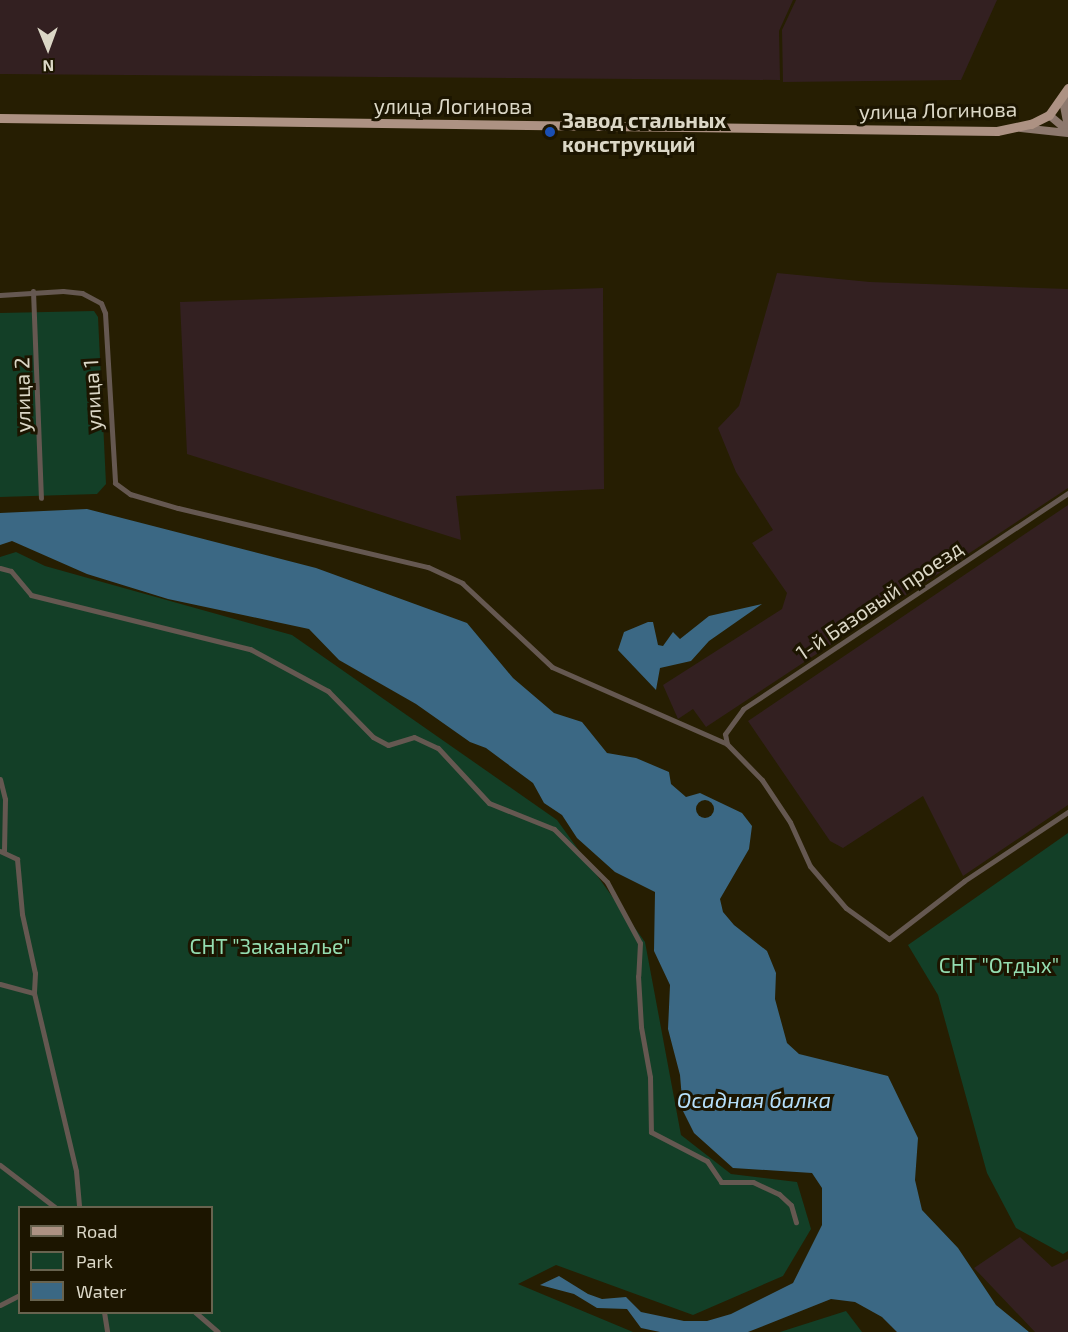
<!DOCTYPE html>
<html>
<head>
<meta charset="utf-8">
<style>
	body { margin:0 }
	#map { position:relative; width:1068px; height:1332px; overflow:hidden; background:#261e02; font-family:"Exo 2",sans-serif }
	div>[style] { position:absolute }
	.industrial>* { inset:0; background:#332021 }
	.green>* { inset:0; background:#133f27 }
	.water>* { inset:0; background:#3b6884 }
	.pier>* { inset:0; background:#261e02 }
	.round { border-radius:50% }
	.street>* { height:5px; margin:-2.5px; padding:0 2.5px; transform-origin:2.5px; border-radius:2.5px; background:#655851 }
	.secondary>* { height:8px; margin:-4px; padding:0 4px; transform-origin:4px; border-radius:4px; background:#8d796e }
	.primary>* { height:9px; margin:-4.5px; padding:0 4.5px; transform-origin:4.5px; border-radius:4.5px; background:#ad9283 }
	.dots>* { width:16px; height:16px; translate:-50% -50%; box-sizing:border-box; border:3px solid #1c1500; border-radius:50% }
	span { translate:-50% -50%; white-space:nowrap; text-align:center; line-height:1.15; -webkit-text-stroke:6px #1c1500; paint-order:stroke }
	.street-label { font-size:21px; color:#dbd7c6 }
	.poi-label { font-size:21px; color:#dbd7c6; font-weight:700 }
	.left { translate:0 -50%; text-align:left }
	.park-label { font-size:21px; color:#94ddb0 }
	.water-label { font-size:22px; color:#b5dffa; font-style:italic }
	.legend { position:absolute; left:18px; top:1206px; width:195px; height:108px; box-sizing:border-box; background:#1c1500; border:2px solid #68634f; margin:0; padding:8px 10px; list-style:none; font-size:18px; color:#dbd7c6 }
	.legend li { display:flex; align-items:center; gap:12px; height:30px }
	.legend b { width:30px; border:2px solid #68634f }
	.north { position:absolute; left:18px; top:18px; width:60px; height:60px; -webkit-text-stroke:4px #1c1500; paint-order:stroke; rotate:179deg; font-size:16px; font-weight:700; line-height:24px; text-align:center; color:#dbd7c6 }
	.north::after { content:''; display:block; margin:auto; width:21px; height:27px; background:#dbd7c6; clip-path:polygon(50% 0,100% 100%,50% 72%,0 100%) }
</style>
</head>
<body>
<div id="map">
	<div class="industrial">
		<div style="clip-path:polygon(0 0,793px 0,779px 31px,780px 80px,0 74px)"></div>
		<div style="clip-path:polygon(796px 0,997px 0,961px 80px,783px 82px,782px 30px)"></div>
		<div style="clip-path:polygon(777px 273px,870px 282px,1068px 289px,1068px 488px,706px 727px,693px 709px,678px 719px,663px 685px,782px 609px,787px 593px,752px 543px,773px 530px,736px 472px,718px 428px,739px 406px)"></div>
		<div style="clip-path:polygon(603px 288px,604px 489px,456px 496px,461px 540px,187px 454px,180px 302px)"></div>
		<div style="clip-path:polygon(1068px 505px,1068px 805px,963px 876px,923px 796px,843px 848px,830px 841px,748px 721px)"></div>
		<div style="clip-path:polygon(1020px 1237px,1052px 1267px,1068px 1259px,1068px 1332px,1035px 1332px,974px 1268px)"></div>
	</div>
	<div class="green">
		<div style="clip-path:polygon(94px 311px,98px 317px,106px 484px,97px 494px,0 497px,0 313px)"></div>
		<div style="clip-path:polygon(evenodd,16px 552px,45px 566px,292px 635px,557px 820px,645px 942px,681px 1135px,731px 1174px,797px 1182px,811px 1229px,783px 1276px,693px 1315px,556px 1265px,518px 1284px,633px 1332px,0 1332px,0 557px,16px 552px,20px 1208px,212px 1208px,212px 1312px,20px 1312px,20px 1208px)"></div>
		<div style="clip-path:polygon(1068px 833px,1068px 1251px,1063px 1254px,1016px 1228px,987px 1173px,938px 995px,908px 945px)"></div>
		<div style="clip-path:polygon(846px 1311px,862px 1332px,780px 1332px)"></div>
	</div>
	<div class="water">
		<div style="clip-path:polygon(87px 509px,316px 568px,467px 623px,513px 678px,554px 713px,582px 722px,607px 753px,636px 758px,669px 772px,671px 784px,686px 797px,700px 793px,742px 813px,752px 826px,749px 849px,720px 899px,723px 912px,734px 925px,767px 951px,776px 973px,775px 999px,787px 1043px,799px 1054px,888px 1076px,918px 1138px,915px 1180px,922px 1210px,958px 1248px,996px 1305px,1029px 1332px,897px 1332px,882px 1317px,855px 1302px,831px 1299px,748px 1332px,660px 1332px,641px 1328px,627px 1309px,597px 1308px,574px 1294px,540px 1285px,559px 1276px,588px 1294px,602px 1299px,626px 1297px,641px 1312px,684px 1321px,707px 1321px,731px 1314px,793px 1283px,822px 1225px,822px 1188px,812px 1173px,733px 1168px,694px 1133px,683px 1111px,680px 1075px,668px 1029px,670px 985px,654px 951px,655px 892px,615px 872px,577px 838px,562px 815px,544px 803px,533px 783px,486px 748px,470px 742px,416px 704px,339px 660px,309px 629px,168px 599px,87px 574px,12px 541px,0 545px,0 513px)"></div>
		<div style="clip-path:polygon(762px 604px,709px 641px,691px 661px,660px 668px,656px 690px,618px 650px,624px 632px,648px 622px,653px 622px,658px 645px,663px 646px,673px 632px,680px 639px,709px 616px)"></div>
	</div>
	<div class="pier">
		<div class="round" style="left:696px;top:800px;width:18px;height:18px"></div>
	</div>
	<div class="street">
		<div style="left:33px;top:291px;width:207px;rotate:87.8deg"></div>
		<div style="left:0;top:295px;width:63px;rotate:-3.6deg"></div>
		<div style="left:63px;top:291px;width:19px;rotate:6deg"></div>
		<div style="left:82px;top:293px;width:21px;rotate:28deg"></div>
		<div style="left:101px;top:303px;width:11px;rotate:68deg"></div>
		<div style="left:105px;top:313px;width:170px;rotate:86.6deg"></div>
		<div style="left:115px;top:483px;width:19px;rotate:36deg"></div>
		<div style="left:130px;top:494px;width:50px;rotate:16.3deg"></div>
		<div style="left:178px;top:508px;width:257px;rotate:13.3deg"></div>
		<div style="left:428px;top:567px;width:38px;rotate:25deg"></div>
		<div style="left:462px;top:583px;width:123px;rotate:43deg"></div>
		<div style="left:552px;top:667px;width:191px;rotate:23.7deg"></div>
		<div style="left:727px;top:744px;width:50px;rotate:45.8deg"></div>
		<div style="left:762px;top:780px;width:50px;rotate:56.3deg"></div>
		<div style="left:790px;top:822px;width:48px;rotate:65.6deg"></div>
		<div style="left:810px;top:866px;width:55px;rotate:49.4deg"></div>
		<div style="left:846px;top:908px;width:53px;rotate:35.8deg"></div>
		<div style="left:889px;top:939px;width:95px;rotate:-37.7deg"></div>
		<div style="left:964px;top:881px;width:125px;rotate:-33.6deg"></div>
		<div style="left:0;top:568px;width:11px;rotate:15deg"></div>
		<div style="left:11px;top:571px;width:31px;rotate:50deg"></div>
		<div style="left:31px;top:595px;width:226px;rotate:13.9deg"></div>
		<div style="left:250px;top:649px;width:89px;rotate:28.3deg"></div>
		<div style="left:328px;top:691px;width:64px;rotate:45.6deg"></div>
		<div style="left:373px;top:737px;width:17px;rotate:28deg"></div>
		<div style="left:388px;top:745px;width:27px;rotate:-17deg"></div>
		<div style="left:414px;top:737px;width:26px;rotate:25deg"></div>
		<div style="left:438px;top:748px;width:75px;rotate:47.2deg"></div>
		<div style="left:489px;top:803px;width:70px;rotate:21.8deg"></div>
		<div style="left:554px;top:829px;width:75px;rotate:45deg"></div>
		<div style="left:607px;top:882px;width:69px;rotate:61.6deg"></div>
		<div style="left:640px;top:943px;width:33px;rotate:93deg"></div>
		<div style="left:638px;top:976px;width:51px;rotate:86.6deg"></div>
		<div style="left:641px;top:1027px;width:51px;rotate:79.8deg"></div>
		<div style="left:650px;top:1077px;width:55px;rotate:89deg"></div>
		<div style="left:651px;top:1132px;width:63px;rotate:27.4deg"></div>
		<div style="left:707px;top:1161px;width:25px;rotate:56deg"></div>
		<div style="left:721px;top:1182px;width:32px"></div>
		<div style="left:753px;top:1182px;width:29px;rotate:25deg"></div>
		<div style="left:779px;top:1194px;width:16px;rotate:43deg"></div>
		<div style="left:791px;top:1205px;width:18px;rotate:74deg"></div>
		<div style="left:727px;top:744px;width:10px;rotate:-101deg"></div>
		<div style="left:725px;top:734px;width:31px;rotate:-54deg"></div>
		<div style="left:743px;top:709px;width:390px;rotate:-33.6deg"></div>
		<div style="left:0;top:779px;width:21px;rotate:76deg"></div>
		<div style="left:5px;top:799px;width:53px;rotate:91.1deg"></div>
		<div style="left:0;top:851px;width:19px;rotate:25deg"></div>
		<div style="left:17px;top:859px;width:55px;rotate:84.8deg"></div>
		<div style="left:22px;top:914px;width:60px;rotate:77.6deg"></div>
		<div style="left:35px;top:973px;width:20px;rotate:93deg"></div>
		<div style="left:34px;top:993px;width:183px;rotate:76.7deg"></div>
		<div style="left:76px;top:1171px;width:37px;rotate:85deg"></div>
		<div style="left:0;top:984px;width:35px;rotate:15deg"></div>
		<div style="left:0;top:1165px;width:71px;rotate:37.5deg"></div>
		<div style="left:0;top:1305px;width:22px;rotate:-27deg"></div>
		<div style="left:104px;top:1312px;width:20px;rotate:81deg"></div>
		<div style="left:195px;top:1312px;width:30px;rotate:41deg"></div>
	</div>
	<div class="secondary">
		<div style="left:1068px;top:90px;width:16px;rotate:104deg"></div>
		<div style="left:1064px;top:106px;width:20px;rotate:79deg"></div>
		<div style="left:1049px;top:115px;width:25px;rotate:40deg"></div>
		<div style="left:1021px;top:128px;width:47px;rotate:6.1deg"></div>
	</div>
	<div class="primary">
		<div style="left:0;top:118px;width:997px;rotate:0.75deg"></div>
		<div style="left:997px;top:131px;width:35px;rotate:-12deg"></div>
		<div style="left:1031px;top:124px;width:20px;rotate:-27deg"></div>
		<div style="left:1049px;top:115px;width:33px;rotate:-55deg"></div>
	</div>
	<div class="dots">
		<div style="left:550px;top:132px;background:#1a4fb4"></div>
	</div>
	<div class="street-label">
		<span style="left:453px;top:106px">улица Логинова</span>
		<span style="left:938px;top:110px;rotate:-1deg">улица Логинова</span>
		<span style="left:22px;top:395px;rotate:-91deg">улица 2</span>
		<span style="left:92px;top:395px;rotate:-93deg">улица 1</span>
		<span style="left:879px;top:600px;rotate:-34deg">1-й Базовый проезд</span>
	</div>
	<div class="poi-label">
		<span class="left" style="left:562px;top:132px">Завод стальных<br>конструкций</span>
	</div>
	<div class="park-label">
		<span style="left:270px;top:946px">СНТ "Заканалье"</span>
		<span style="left:999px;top:965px">СНТ "Отдых"</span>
	</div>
	<div class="water-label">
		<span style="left:754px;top:1100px">Осадная балка</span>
	</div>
	<ul class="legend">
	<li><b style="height:8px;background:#ad9283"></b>Road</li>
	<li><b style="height:16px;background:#133f27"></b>Park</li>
	<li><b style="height:16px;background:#3b6884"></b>Water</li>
	</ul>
	<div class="north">N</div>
</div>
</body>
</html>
